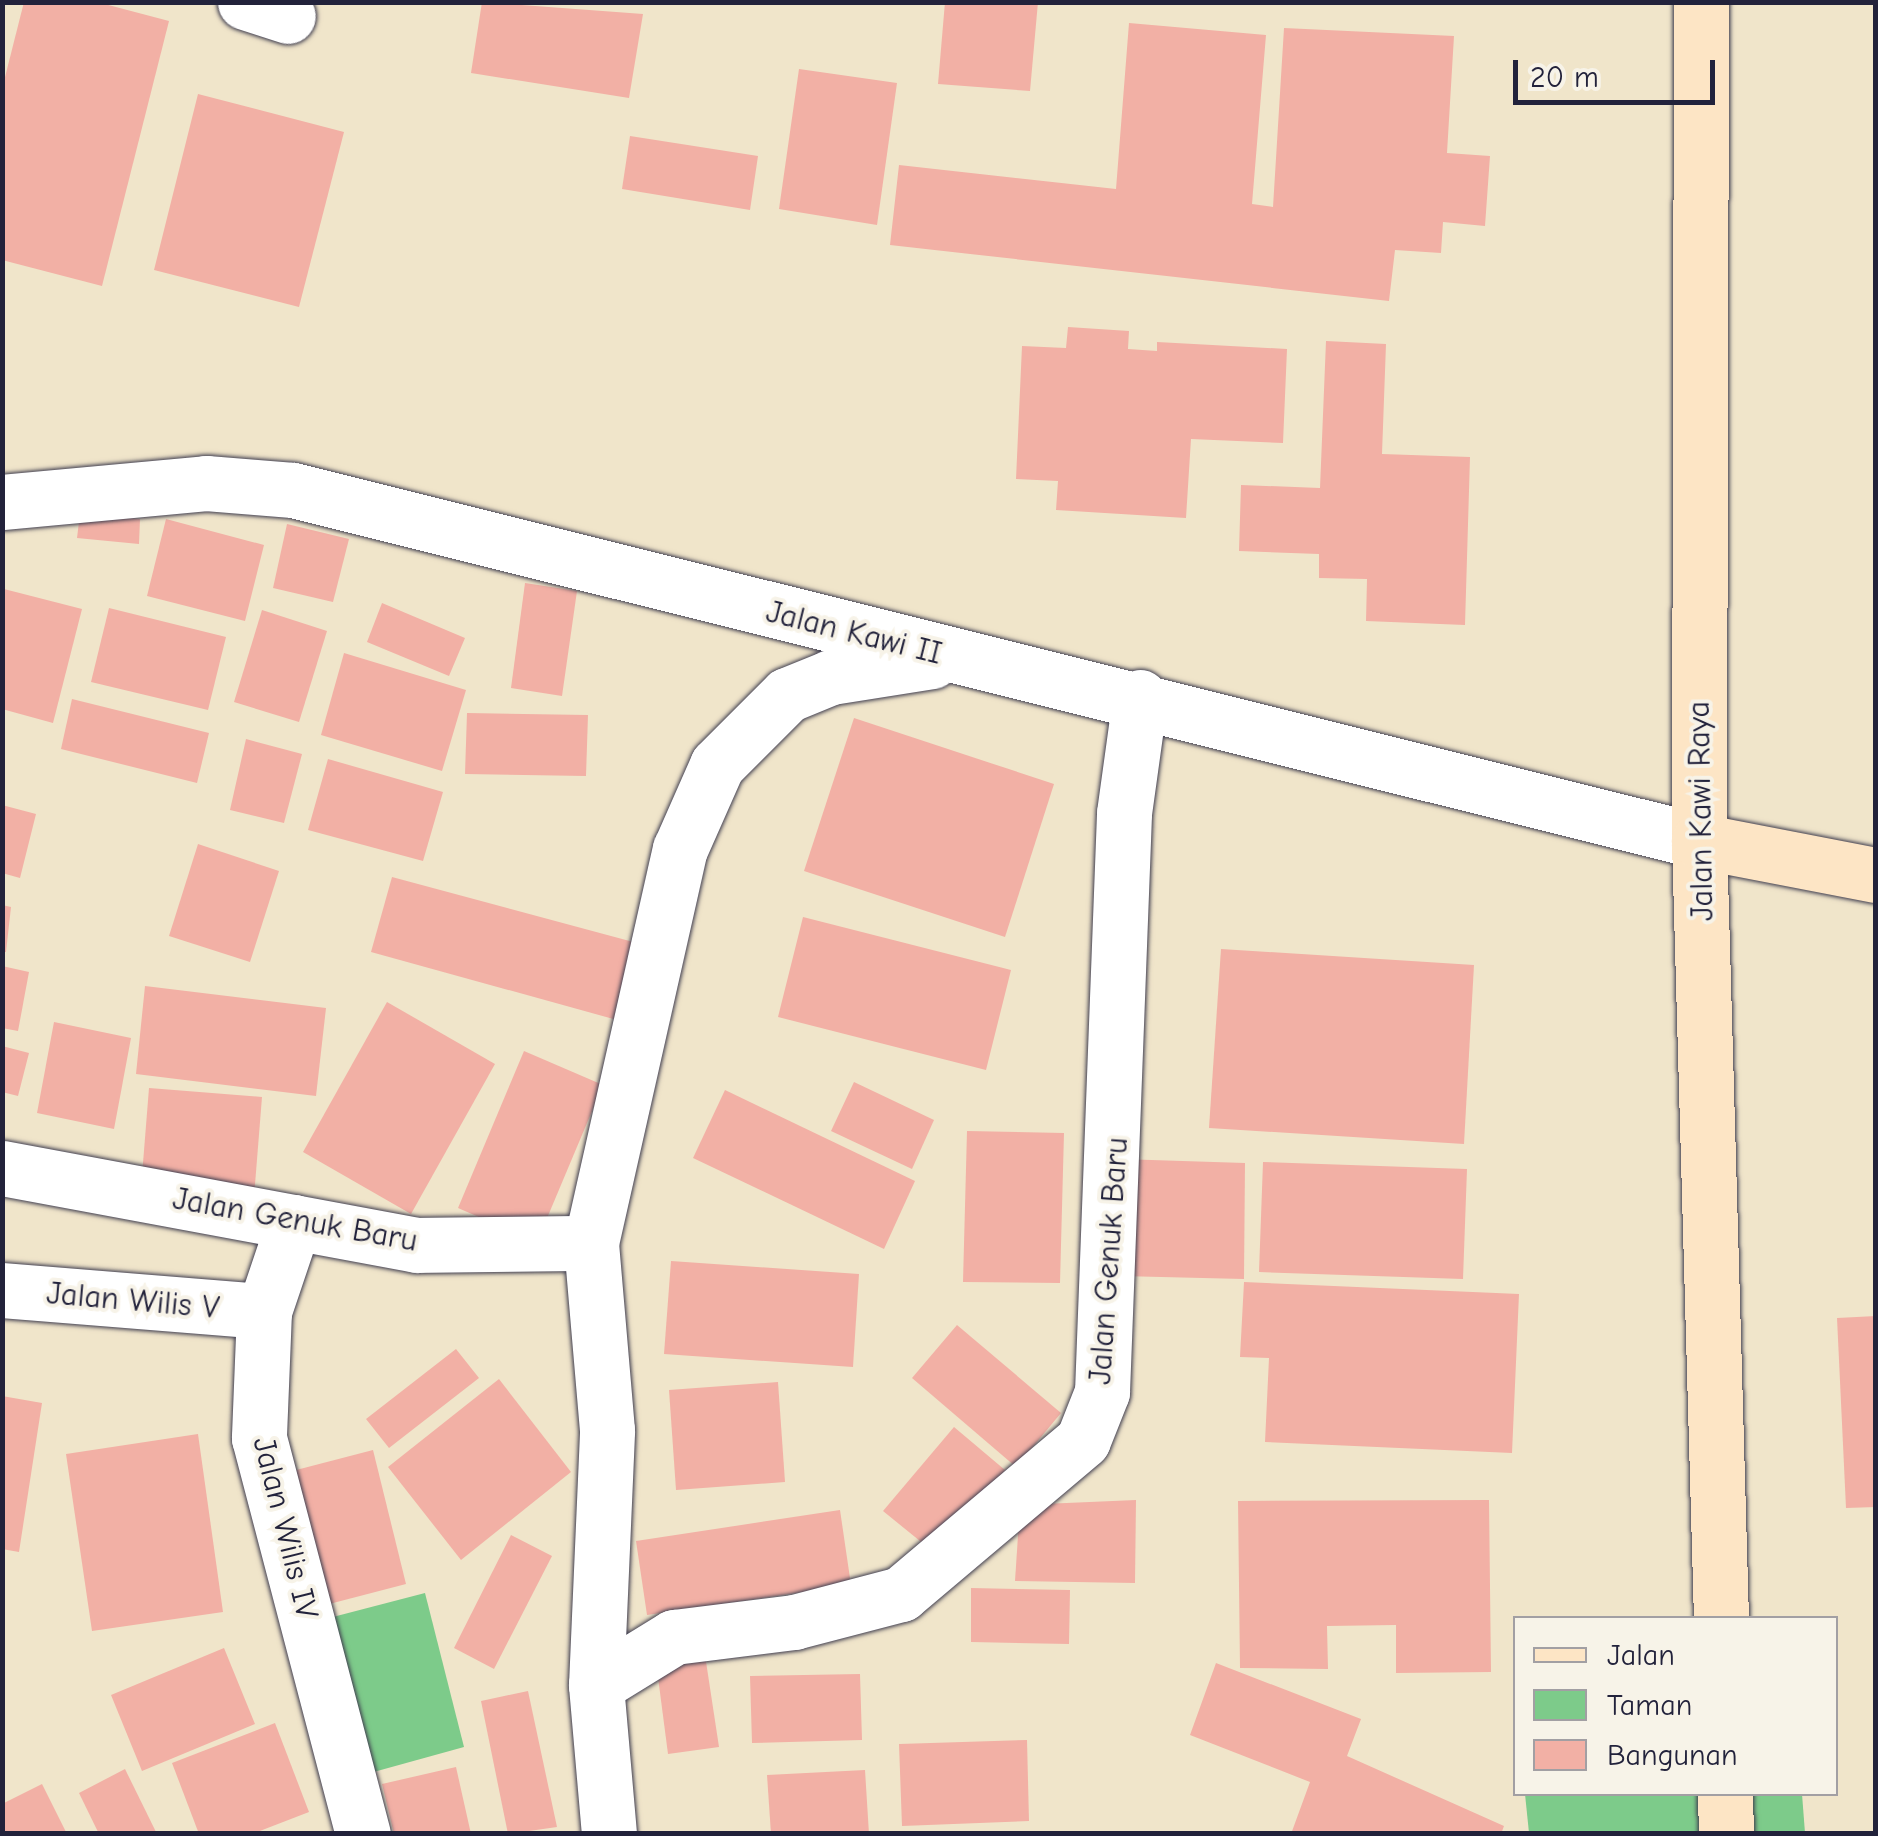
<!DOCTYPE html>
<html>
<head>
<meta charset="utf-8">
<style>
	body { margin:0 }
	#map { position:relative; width:1878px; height:1836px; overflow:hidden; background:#f0e5ca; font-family:"Comic Neue",sans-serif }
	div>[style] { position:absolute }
	.green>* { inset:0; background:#7dcb8a }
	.building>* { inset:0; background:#f2b0a5 }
	.roads { filter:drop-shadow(0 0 2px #413f50) drop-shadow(0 0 2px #413f50) }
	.street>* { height:55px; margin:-27.5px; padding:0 27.5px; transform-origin:27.5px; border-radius:27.5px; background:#fff }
	.secondary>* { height:55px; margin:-27.5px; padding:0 27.5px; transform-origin:27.5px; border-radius:27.5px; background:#fde5c5 }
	span { translate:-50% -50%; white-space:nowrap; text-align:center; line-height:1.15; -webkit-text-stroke:8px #f7f3e8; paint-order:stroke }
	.street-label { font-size:32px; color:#22223b }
	.frame { position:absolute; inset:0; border:5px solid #22223b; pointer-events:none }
	.legend { position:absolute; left:1513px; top:1616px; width:325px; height:180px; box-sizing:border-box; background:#f7f3e8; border:2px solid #a29fa3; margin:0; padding:12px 18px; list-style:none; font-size:30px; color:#22223b }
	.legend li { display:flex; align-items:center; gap:20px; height:50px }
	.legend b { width:50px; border:2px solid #a29fa3 }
	.scale { position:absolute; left:1513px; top:60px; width:202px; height:45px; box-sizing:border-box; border:5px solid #22223b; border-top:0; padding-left:12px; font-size:30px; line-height:35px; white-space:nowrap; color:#22223b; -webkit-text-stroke:8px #f7f3e8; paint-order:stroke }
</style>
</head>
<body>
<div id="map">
	<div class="green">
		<div style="clip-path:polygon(425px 1593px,464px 1747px,370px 1773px,329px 1618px)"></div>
		<div style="clip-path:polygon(1525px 1794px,1802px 1794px,1805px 1833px,1529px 1833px)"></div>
	</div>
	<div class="building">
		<div style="clip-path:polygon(24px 2px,97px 2px,169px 21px,102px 286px,2px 260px,2px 89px)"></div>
		<div style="clip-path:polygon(482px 2px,643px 14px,629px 98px,471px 73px)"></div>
		<div style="clip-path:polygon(945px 2px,1038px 2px,1030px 91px,938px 84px)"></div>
		<div style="clip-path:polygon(1129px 23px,1266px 35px,1252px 204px,1273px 207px,1284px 28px,1454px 36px,1447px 153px,1490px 156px,1485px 226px,1443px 222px,1441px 253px,1395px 250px,1389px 301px,890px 245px,899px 165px,1116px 189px)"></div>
		<div style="clip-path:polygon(799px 69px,897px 83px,877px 225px,779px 209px)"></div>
		<div style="clip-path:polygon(198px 94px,344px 132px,299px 307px,154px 270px)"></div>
		<div style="clip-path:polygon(630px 136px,758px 156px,750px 210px,622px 189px)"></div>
		<div style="clip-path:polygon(1068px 327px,1129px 331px,1128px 349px,1157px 351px,1157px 342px,1287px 349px,1283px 443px,1191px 439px,1186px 518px,1056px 510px,1058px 481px,1016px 479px,1022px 346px,1066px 348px)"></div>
		<div style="clip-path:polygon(1326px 341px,1386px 344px,1382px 454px,1470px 457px,1465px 625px,1366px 621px,1367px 579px,1319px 578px,1319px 554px,1239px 551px,1241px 485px,1320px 488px)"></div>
		<div style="clip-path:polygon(80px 514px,140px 519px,139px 544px,77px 538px)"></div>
		<div style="clip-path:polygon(166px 519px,264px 545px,245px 621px,147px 596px)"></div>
		<div style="clip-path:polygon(287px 524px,349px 539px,333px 602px,273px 588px)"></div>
		<div style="clip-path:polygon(525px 583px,577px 591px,562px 696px,511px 688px)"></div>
		<div style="clip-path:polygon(4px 589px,82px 609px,53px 723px,2px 709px)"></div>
		<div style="clip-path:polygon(382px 603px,465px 638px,449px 676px,367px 642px)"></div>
		<div style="clip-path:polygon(109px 608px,226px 637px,208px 710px,91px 682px)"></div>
		<div style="clip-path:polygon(262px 610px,327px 631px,299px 722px,234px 702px)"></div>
		<div style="clip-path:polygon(344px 653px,466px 690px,442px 771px,321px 735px)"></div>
		<div style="clip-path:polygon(72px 699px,209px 733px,197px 783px,61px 749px)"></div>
		<div style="clip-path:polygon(467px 713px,588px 715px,586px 776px,465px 774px)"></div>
		<div style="clip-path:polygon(854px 718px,1054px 784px,1005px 937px,804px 871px)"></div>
		<div style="clip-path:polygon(246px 739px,302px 754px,284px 823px,230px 810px)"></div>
		<div style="clip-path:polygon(328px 759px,443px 792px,423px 861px,308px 830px)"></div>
		<div style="clip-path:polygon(2px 805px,36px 814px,20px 878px,2px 873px)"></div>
		<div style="clip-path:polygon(198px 844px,279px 871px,250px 962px,169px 936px)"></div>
		<div style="clip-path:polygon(392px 877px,637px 943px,617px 1020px,371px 952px)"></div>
		<div style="clip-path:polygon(2px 905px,11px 907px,6px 952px,2px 952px)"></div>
		<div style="clip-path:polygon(803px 917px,1011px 970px,986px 1070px,778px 1017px)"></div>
		<div style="clip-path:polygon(1221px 949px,1474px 965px,1464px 1144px,1209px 1128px)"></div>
		<div style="clip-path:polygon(2px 966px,29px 972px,18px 1031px,2px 1028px)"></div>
		<div style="clip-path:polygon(145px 986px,326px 1008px,316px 1096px,136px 1074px)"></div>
		<div style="clip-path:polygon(387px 1002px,495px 1064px,411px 1214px,303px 1152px)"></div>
		<div style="clip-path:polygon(54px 1022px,131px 1038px,114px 1129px,37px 1113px)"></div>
		<div style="clip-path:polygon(2px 1046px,29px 1053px,18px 1096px,2px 1092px)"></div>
		<div style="clip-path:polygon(524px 1051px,603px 1085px,537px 1242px,458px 1208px)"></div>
		<div style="clip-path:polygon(854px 1082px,934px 1120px,912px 1169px,831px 1131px)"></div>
		<div style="clip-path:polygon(149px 1088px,262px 1097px,254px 1197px,141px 1188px)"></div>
		<div style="clip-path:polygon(725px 1090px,915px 1181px,884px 1249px,693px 1158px)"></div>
		<div style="clip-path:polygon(967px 1131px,1064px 1133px,1060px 1283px,963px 1282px)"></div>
		<div style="clip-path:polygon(1120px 1159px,1245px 1163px,1244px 1279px,1120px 1276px)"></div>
		<div style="clip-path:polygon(1263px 1162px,1467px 1169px,1463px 1279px,1259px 1272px)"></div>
		<div style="clip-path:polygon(671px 1261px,859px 1274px,853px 1367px,664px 1354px)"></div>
		<div style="clip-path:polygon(1244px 1282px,1519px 1294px,1512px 1453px,1265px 1442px,1269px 1358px,1240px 1357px)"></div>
		<div style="clip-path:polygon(1876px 1316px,1876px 1507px,1846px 1508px,1837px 1318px)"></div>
		<div style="clip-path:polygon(957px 1325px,1061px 1413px,1016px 1467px,912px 1378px)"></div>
		<div style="clip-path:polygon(456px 1349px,479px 1378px,389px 1448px,366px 1419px)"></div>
		<div style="clip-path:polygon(499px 1379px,571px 1472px,461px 1560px,388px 1467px)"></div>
		<div style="clip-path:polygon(778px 1382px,785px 1482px,676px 1490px,669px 1390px)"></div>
		<div style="clip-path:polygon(2px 1396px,42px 1403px,19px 1552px,2px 1549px)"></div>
		<div style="clip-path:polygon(954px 1427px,1005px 1470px,936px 1554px,883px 1511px)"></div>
		<div style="clip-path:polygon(198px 1434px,223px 1612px,92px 1631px,66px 1454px)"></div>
		<div style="clip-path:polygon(373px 1450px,406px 1584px,310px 1609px,277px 1475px)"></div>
		<div style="clip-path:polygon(1136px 1500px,1135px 1583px,1015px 1581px,1020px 1505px)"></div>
		<div style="clip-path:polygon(1489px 1500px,1491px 1672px,1396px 1673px,1396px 1625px,1327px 1626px,1328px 1669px,1240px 1668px,1238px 1501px)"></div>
		<div style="clip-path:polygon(840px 1510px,851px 1585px,647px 1615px,636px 1541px)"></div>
		<div style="clip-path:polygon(511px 1535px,552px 1556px,494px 1669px,454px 1648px)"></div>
		<div style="clip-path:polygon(971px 1588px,1070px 1590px,1069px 1644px,971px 1642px)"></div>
		<div style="clip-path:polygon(224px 1648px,255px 1724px,142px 1771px,111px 1695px)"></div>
		<div style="clip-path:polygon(705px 1655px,719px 1747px,668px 1754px,656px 1662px)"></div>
		<div style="clip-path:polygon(1216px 1663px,1361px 1719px,1347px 1756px,1504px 1826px,1501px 1834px,1291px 1834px,1310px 1782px,1190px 1735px)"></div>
		<div style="clip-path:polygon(860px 1674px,862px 1740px,752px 1743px,750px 1676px)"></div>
		<div style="clip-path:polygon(528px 1691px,557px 1827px,508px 1834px,481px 1701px)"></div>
		<div style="clip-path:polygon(275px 1723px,309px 1812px,252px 1834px,199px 1834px,172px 1763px)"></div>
		<div style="clip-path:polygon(1027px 1740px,1029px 1821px,902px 1826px,899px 1744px)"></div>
		<div style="clip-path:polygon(456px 1767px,471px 1834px,394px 1834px,382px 1784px)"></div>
		<div style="clip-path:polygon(125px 1769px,157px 1834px,99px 1834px,79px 1793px)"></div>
		<div style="clip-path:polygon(865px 1770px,869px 1834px,771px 1834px,767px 1775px)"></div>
		<div style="clip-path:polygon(42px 1784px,67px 1834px,2px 1834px,2px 1804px)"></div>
	</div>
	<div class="roads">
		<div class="street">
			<div style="left:245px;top:2px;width:45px;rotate:18deg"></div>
			<div style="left:2px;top:502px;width:205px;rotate:-5.3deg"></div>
			<div style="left:206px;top:483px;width:87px;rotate:4.6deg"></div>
			<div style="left:293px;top:490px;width:1449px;rotate:14.02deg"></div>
			<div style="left:2px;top:1168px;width:422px;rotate:10.5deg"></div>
			<div style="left:417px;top:1245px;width:174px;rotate:-0.7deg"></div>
			<div style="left:294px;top:1222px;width:94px;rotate:108.6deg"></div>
			<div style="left:264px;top:1311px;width:127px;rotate:92.3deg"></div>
			<div style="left:259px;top:1438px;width:409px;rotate:75.3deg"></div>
			<div style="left:2px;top:1290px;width:263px;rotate:4.6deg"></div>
			<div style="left:596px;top:1685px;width:92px;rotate:-31.6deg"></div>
			<div style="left:674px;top:1637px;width:121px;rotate:-7.1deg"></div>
			<div style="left:794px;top:1622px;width:111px;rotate:-14.7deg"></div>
			<div style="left:901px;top:1594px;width:238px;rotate:-40.2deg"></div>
			<div style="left:1083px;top:1440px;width:52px;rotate:-68.4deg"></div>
			<div style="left:1102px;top:1392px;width:579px;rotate:-87.82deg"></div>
			<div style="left:1124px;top:813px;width:117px;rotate:-82.1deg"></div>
			<div style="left:609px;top:1834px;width:150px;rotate:-95deg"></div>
			<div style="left:596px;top:1685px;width:255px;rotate:-87.5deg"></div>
			<div style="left:607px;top:1430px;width:188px;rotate:-94.9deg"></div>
			<div style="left:591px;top:1243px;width:404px;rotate:-77.3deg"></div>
			<div style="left:680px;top:849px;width:92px;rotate:-66.2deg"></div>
			<div style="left:717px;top:765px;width:99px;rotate:-45deg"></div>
			<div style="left:787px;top:695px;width:48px;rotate:-22.2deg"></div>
			<div style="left:831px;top:677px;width:102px;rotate:-9deg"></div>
		</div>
		<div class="secondary">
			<div style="left:1701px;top:2px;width:839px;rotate:90.14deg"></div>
			<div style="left:1699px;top:841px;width:777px;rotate:88.38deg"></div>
			<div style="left:1699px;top:841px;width:180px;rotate:10.9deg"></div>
			<div style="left:1725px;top:1794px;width:40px;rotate:88.6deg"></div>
		</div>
	</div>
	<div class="street-label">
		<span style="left:854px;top:633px;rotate:14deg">Jalan Kawi II</span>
		<span style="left:1701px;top:811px;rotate:-91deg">Jalan Kawi Raya</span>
		<span style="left:295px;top:1220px;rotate:10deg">Jalan Genuk Baru</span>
		<span style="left:1109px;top:1261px;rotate:-86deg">Jalan Genuk Baru</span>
		<span style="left:133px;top:1301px;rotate:5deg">Jalan Wilis V</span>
		<span style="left:285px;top:1528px;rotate:76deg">Jalan Wilis IV</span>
	</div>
	<div class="frame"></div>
	<ul class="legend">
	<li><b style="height:12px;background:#fde5c5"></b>Jalan</li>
	<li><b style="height:28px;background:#7dcb8a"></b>Taman</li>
	<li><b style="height:28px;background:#f2b0a5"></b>Bangunan</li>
	</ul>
	<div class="scale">20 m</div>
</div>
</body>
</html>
